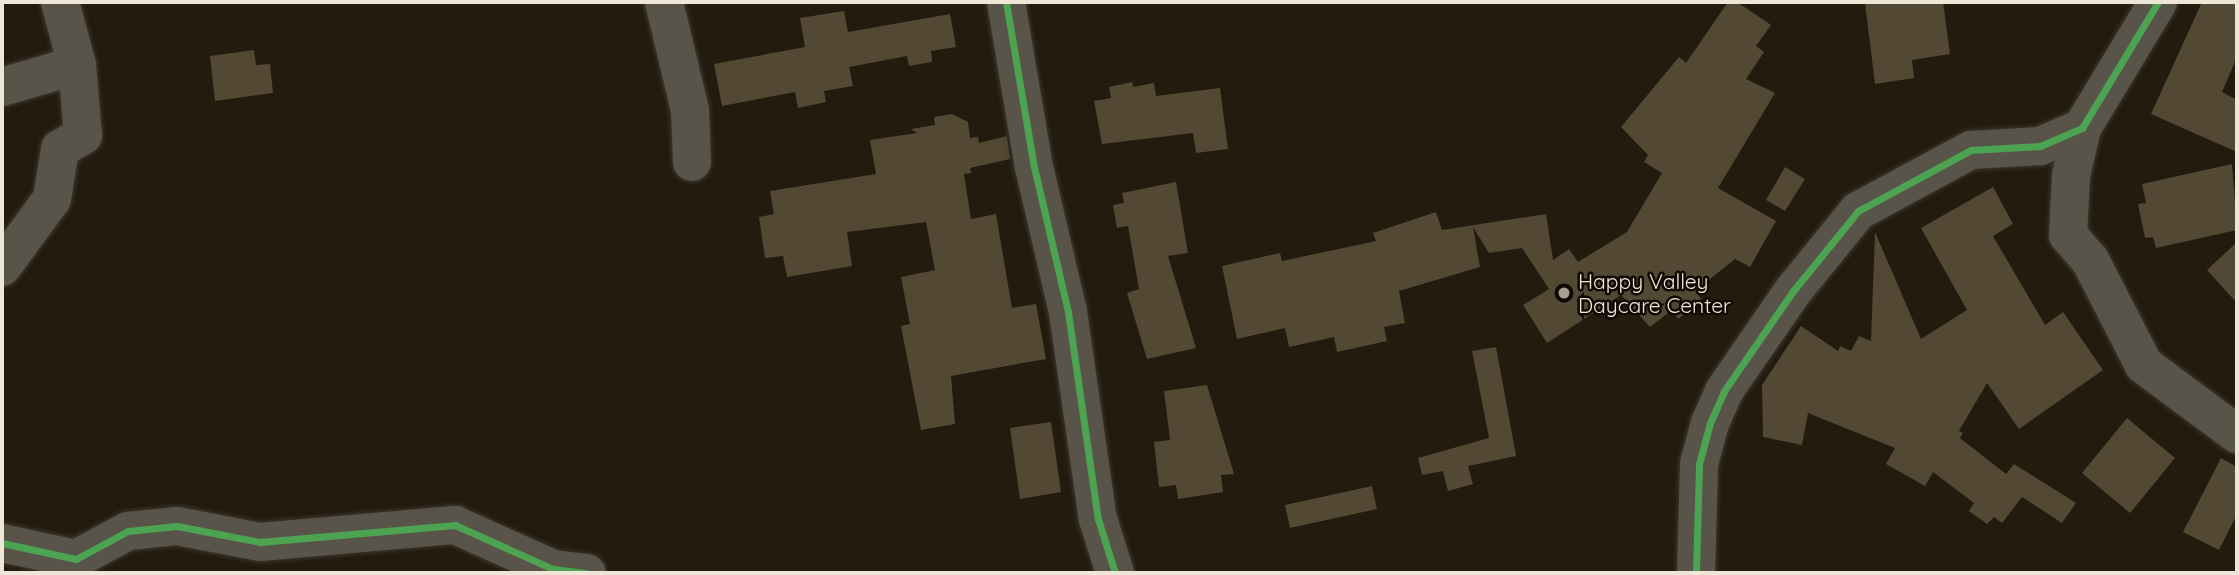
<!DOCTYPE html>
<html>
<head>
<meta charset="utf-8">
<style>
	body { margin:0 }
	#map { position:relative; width:2239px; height:575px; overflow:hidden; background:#231b0e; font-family:Quicksand,sans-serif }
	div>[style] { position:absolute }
	.building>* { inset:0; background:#534833 }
	.roads { filter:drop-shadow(0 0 2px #3e372f) drop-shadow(0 0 2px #3e372f) }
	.minor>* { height:38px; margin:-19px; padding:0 19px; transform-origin:19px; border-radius:19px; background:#59544a }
	.cycleway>* { height:7px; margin:-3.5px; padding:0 3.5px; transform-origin:3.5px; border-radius:3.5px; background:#4ca352 }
	.dots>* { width:19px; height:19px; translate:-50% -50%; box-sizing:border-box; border:4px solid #0f0902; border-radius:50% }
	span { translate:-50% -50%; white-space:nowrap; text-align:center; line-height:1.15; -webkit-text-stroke:5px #0f0902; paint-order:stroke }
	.poi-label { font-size:21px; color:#eee6d7 }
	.left { translate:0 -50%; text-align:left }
	.frame { position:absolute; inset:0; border:4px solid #eee6d7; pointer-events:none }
</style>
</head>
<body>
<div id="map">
	<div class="building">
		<div style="clip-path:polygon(1728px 2px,1737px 2px,1771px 25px,1756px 46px,1764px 52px,1746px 79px,1775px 93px,1718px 188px,1776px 221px,1750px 267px,1735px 259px,1695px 291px,1702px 300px,1678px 319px,1672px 310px,1650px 327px,1621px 295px,1547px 343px,1523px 305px,1549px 289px,1522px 248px,1489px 253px,1473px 227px,1480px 267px,1399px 291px,1405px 323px,1384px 327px,1387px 341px,1337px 352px,1334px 337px,1289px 347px,1285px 328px,1237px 339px,1222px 266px,1280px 253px,1282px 261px,1376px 241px,1373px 233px,1436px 212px,1442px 230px,1546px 214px,1553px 260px,1569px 249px,1578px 262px,1627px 232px,1662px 173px,1644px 162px,1648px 155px,1621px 127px,1679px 57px,1686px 63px)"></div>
		<div style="clip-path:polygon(1943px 2px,1950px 54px,1912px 60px,1914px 78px,1875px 84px,1865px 3px)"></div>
		<div style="clip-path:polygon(2202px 2px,2237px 2px,2237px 57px,2222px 92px,2237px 100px,2237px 152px,2151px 114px)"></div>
		<div style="clip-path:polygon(844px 11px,848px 32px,950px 14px,956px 47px,931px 51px,932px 62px,909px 66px,907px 56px,849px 67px,853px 86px,824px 91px,826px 102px,798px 108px,795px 92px,722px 106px,714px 64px,805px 47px,800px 18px)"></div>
		<div style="clip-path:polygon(254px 50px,256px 65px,270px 64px,273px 93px,215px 101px,210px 56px)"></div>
		<div style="clip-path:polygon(1132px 82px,1133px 87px,1154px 83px,1156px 96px,1220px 88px,1228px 149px,1196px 153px,1193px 133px,1102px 144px,1094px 101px,1111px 98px,1109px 87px)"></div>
		<div style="clip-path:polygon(952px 114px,968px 122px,970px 138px,978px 137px,979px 143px,1007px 136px,1010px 159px,970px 168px,971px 173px,964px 174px,971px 219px,996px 214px,1012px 308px,1036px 304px,1046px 359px,951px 376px,955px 424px,921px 430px,901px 326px,910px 324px,901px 277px,935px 270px,926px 222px,847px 232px,852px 266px,787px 277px,783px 256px,765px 258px,759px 217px,774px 214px,770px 191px,876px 174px,870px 140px,917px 133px,911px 129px,935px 125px,934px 117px)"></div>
		<div style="clip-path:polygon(2232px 164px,2237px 230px,2156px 248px,2153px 237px,2145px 238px,2138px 204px,2146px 203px,2142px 184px)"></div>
		<div style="clip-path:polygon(1785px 167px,1805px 179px,1785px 211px,1766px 200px)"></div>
		<div style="clip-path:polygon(1176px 182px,1188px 253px,1168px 256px,1196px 348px,1147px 359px,1127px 293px,1139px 289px,1128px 226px,1117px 228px,1113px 205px,1124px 203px,1122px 193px)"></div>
		<div style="clip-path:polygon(1993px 187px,2013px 224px,1993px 236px,2045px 325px,2063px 312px,2103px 370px,2019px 429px,1987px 383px,1959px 431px,1963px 433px,1960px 438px,2006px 474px,2014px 464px,2076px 503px,2062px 523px,2022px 497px,2002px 523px,1994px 517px,1987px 524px,1969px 511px,1974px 503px,1933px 472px,1925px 486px,1886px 464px,1895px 448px,1808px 413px,1802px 445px,1763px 437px,1762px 385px,1801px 326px,1838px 351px,1840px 346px,1851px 351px,1859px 336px,1871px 341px,1875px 232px,1921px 339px,1967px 310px,1921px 228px)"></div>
		<div style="clip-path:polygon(2237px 242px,2237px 303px,2207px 270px)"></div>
		<div style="clip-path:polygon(1496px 347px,1516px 456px,1468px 466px,1473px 484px,1448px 491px,1443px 471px,1422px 475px,1418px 458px,1489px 438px,1472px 351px)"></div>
		<div style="clip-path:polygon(1207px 385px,1234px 474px,1221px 475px,1223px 492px,1178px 499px,1176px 485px,1159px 487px,1154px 442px,1170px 440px,1164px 391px)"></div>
		<div style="clip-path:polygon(2127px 418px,2175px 458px,2130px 513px,2082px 473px)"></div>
		<div style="clip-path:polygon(1051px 422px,1061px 492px,1020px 499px,1010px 428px)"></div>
		<div style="clip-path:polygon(2221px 458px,2237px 467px,2237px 514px,2219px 550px,2183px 532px)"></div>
		<div style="clip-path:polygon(1372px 486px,1377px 509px,1290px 528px,1285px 505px)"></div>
	</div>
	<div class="roads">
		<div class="minor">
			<div style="left:664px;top:2px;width:111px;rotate:76.5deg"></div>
			<div style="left:690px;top:110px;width:52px;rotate:87.8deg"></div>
			<div style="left:1006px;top:2px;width:167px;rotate:80.4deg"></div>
			<div style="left:1034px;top:167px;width:149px;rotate:76.8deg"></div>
			<div style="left:1068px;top:312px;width:209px;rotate:81.8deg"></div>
			<div style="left:1098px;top:519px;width:57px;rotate:72.5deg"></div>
			<div style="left:2px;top:87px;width:78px;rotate:-16.3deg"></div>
			<div style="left:2082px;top:128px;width:49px;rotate:102.9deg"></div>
			<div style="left:2071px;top:176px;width:59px;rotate:92.9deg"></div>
			<div style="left:2068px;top:235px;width:33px;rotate:49deg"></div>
			<div style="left:2090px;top:260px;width:118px;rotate:62.8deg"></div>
			<div style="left:2144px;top:365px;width:116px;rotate:36.6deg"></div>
			<div style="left:2px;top:267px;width:84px;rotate:-53.7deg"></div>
			<div style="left:52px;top:199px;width:51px;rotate:-80.9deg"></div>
			<div style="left:60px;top:149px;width:27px;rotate:-31deg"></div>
			<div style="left:83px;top:135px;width:70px;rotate:-94.9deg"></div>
			<div style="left:77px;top:65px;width:65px;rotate:-105.1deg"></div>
			<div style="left:2px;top:543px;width:76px;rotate:12.2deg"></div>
			<div style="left:76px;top:559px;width:59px;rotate:-28.3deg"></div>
			<div style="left:128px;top:531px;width:49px;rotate:-5.8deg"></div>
			<div style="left:177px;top:526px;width:85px;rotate:10.9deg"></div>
			<div style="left:260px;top:542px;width:196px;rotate:-5deg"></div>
			<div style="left:455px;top:525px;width:107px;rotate:24.2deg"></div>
			<div style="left:553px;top:569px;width:34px;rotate:7deg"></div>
			<div style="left:1696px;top:573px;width:109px;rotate:-88.4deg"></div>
			<div style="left:1699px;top:464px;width:42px;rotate:-75deg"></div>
			<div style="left:1710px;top:423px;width:35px;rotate:-66deg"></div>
			<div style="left:1724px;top:391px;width:121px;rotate:-55.4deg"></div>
			<div style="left:1793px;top:291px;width:103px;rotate:-50.9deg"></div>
			<div style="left:1858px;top:211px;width:128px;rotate:-28.4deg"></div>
			<div style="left:1971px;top:150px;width:69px;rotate:-3.3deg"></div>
			<div style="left:2040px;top:146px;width:46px;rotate:-23.2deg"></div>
			<div style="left:2082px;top:128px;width:147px;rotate:-58.9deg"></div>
		</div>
	</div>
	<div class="cycleway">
		<div style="left:1006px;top:2px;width:167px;rotate:80.4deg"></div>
		<div style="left:1034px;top:167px;width:149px;rotate:76.8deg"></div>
		<div style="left:1068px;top:312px;width:209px;rotate:81.8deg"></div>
		<div style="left:1098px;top:519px;width:57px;rotate:72.5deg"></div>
		<div style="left:2px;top:543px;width:76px;rotate:12.2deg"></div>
		<div style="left:76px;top:559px;width:59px;rotate:-28.3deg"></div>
		<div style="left:128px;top:531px;width:49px;rotate:-5.8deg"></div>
		<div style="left:177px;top:526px;width:85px;rotate:10.9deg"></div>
		<div style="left:260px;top:542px;width:196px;rotate:-5deg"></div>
		<div style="left:455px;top:525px;width:107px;rotate:24.2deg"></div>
		<div style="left:553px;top:569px;width:34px;rotate:7deg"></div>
		<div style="left:1696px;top:573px;width:109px;rotate:-88.4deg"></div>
		<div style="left:1699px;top:464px;width:42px;rotate:-75deg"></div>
		<div style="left:1710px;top:423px;width:35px;rotate:-66deg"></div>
		<div style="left:1724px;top:391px;width:121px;rotate:-55.4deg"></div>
		<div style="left:1793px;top:291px;width:103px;rotate:-50.9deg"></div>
		<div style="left:1858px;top:211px;width:128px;rotate:-28.4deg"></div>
		<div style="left:1971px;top:150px;width:69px;rotate:-3.3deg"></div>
		<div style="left:2040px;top:146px;width:46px;rotate:-23.2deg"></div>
		<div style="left:2082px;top:128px;width:147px;rotate:-58.9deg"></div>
	</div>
	<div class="dots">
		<div style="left:1564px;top:293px;background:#a79f91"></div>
	</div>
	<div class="poi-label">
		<span class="left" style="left:1578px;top:293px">Happy Valley<br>Daycare Center</span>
	</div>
	<div class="frame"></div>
</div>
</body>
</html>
